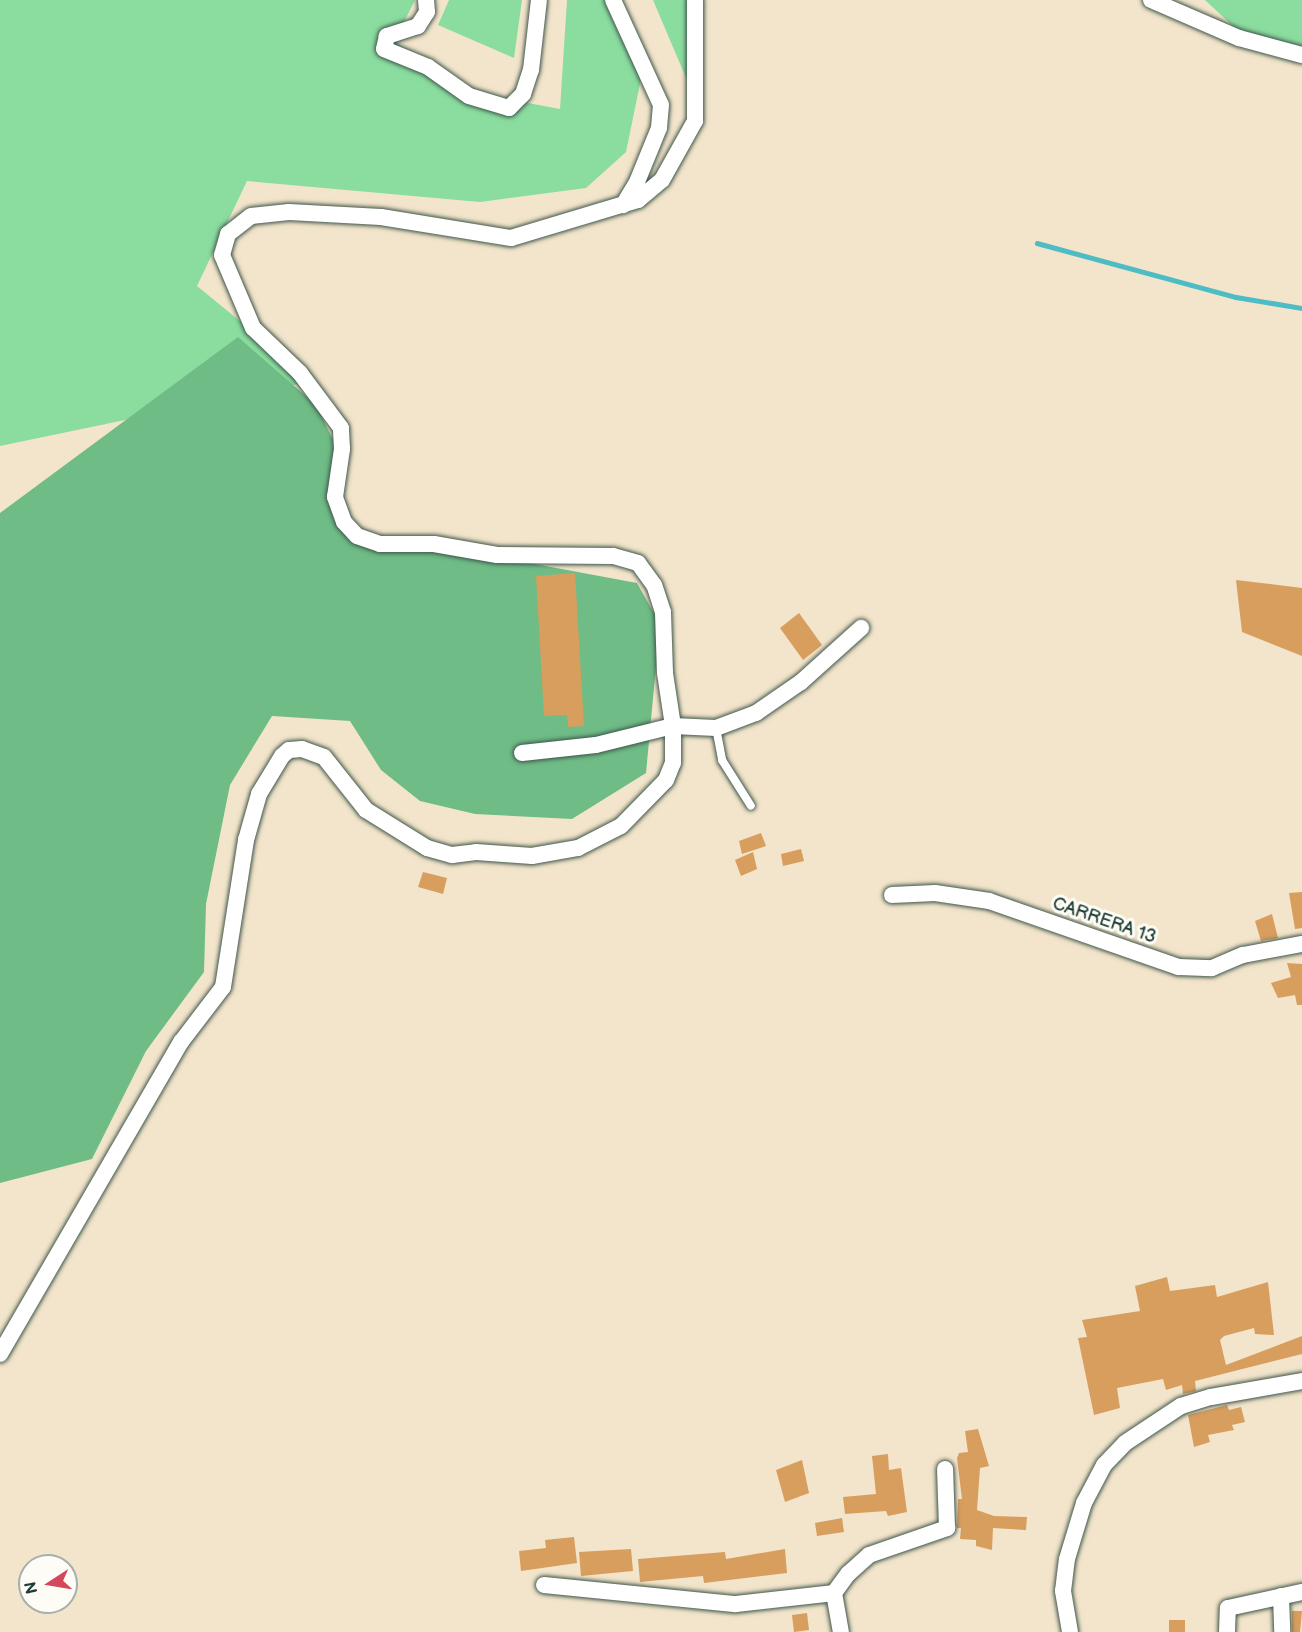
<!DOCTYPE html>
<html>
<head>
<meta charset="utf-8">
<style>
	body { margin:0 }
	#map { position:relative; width:1302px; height:1632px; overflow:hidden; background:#f3e5cb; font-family:"Balsamiq Sans",sans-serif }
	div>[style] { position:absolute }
	.green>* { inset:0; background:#8add9f }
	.forest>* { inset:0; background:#6fbc86 }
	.stream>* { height:4.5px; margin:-2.25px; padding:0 2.25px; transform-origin:2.25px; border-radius:2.25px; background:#4dbcc4 }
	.building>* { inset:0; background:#d79e5e }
	.roads { filter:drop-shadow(0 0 2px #3f564b) drop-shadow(0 0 2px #3f564b) }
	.lane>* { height:8px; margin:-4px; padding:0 4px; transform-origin:4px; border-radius:4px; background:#fff }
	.street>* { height:16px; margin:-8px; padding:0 8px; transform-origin:8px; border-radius:8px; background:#fff }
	span { translate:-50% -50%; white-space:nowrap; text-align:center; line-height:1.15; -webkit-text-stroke:6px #fdfcf7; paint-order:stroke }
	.street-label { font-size:18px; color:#1f3d34 }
	.north { position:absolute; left:18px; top:1554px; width:60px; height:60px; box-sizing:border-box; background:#fdfcf7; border:2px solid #a4b0a9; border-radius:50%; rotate:258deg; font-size:16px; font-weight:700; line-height:24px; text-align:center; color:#1f3d34 }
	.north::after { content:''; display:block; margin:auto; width:21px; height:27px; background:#d1495b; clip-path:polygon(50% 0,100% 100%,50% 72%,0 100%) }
</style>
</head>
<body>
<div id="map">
	<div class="green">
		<div style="clip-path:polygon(0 0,415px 0,394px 42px,479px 94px,560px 109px,567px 0,610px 0,643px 69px,626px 152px,586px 188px,480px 202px,247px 181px,197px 286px,313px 381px,0 446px)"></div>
		<div style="clip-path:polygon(449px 0,522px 0,514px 58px,438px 25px)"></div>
		<div style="clip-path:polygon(653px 0,692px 0,695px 99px)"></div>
		<div style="clip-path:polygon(1205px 0,1302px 0,1302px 46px,1238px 31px)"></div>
	</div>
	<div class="forest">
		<div style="clip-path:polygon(238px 337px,316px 405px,339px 452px,338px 524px,386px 551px,460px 550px,637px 583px,660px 624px,646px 773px,572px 819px,475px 814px,420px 801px,381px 770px,350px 721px,272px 716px,230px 785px,206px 904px,204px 972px,146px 1051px,92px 1159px,0 1183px,0 513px)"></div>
	</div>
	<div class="stream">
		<div style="left:1037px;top:243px;width:206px;rotate:15.2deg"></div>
		<div style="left:1236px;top:297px;width:67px;rotate:9.5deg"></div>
	</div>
	<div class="building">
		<div style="clip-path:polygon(575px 573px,584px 726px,568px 727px,567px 715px,544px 716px,536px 576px)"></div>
		<div style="clip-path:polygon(1236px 580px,1302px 588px,1302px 656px,1242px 632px)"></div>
		<div style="clip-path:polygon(799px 613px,822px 645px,803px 660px,780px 628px)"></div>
		<div style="clip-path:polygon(761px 833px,766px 846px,742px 854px,739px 841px)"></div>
		<div style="clip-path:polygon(801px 849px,804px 861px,783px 866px,781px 854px)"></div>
		<div style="clip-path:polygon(753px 852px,757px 869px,741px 876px,735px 860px)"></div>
		<div style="clip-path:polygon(423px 872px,447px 878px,443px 894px,418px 887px)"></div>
		<div style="clip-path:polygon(1302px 892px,1302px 928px,1295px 929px,1289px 893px)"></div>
		<div style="clip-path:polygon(1272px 914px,1278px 938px,1261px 941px,1255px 921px)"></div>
		<div style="clip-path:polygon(1287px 963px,1302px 964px,1302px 1005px,1297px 1005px,1295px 995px,1278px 998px,1271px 983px,1291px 977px)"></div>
		<div style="clip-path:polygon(1167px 1277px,1170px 1291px,1215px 1285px,1217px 1297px,1268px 1282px,1274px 1335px,1255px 1334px,1254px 1328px,1224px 1336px,1220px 1340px,1226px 1365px,1302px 1336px,1302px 1354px,1195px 1381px,1196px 1391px,1183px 1394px,1182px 1385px,1166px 1390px,1163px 1379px,1117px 1388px,1120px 1408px,1094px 1415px,1078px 1338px,1087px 1337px,1082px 1320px,1140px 1311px,1135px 1286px)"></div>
		<div style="clip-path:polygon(1227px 1405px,1229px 1410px,1241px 1407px,1245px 1422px,1232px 1425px,1234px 1430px,1208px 1435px,1210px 1442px,1194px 1447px,1188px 1415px)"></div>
		<div style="clip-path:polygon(978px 1429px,989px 1466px,980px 1468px,977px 1510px,994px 1516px,1027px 1517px,1026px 1530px,993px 1528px,992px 1550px,976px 1546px,976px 1540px,960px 1539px,961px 1528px,957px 1528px,958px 1499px,962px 1499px,957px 1458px,959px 1453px,968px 1452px,965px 1431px)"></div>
		<div style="clip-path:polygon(888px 1454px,889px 1470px,901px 1468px,907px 1512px,888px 1516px,886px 1511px,845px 1514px,843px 1497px,876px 1494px,872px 1456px)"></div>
		<div style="clip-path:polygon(802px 1460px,809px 1493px,785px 1502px,776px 1470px)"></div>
		<div style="clip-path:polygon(842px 1518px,844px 1532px,817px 1536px,815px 1523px)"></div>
		<div style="clip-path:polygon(574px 1537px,577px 1563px,521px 1571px,519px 1551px,546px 1548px,545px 1540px)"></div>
		<div style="clip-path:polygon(631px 1549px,633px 1571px,581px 1576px,579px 1552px)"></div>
		<div style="clip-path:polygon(785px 1549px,787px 1573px,704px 1583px,703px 1576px,640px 1582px,638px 1559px,725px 1552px,726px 1559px)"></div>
		<div style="clip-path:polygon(1292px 1611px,1302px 1611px,1300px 1632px,1292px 1632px)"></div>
		<div style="clip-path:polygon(807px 1613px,809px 1630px,794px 1632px,792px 1615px)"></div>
		<div style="clip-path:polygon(1169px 1620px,1185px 1620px,1185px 1632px,1169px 1632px)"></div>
	</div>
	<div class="roads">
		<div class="lane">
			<div style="left:716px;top:728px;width:33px;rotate:79deg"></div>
			<div style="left:722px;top:760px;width:54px;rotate:57.8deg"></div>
		</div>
		<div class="street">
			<div style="left:426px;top:0;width:12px;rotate:85deg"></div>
			<div style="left:427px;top:12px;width:17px;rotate:123deg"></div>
			<div style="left:418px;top:26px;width:33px;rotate:162deg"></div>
			<div style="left:387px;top:36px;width:13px;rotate:103deg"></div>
			<div style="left:384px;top:49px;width:48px;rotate:22.2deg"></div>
			<div style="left:428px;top:67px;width:50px;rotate:35.3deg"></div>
			<div style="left:469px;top:96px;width:42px;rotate:16.7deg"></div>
			<div style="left:509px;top:108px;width:20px;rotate:-45deg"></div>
			<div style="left:523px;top:94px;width:25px;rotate:-72deg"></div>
			<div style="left:531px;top:70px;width:70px;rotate:-83.5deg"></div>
			<div style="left:613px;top:0;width:115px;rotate:65.4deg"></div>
			<div style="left:661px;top:105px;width:23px;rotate:95deg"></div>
			<div style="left:659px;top:128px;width:58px;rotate:112.2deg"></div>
			<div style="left:637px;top:182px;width:27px;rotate:121deg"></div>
			<div style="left:1151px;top:0;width:96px;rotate:23.4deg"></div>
			<div style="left:1239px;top:38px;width:65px;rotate:15.1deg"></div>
			<div style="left:522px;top:753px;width:74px;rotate:-6.2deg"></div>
			<div style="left:596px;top:745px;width:79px;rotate:-13.9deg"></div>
			<div style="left:673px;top:726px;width:43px;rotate:2.7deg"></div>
			<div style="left:716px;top:728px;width:43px;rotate:-20.6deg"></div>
			<div style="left:756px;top:713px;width:55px;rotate:-34.6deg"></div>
			<div style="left:801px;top:682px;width:81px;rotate:-42deg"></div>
			<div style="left:892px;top:895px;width:43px;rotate:-2.7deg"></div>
			<div style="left:935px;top:893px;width:55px;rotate:8.4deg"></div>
			<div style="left:989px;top:901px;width:201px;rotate:19.2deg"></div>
			<div style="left:1179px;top:967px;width:33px;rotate:2deg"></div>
			<div style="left:1212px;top:968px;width:34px;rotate:-23deg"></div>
			<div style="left:1243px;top:955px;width:60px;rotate:-10.6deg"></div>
			<div style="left:0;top:1354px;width:361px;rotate:-59.9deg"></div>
			<div style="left:181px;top:1042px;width:69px;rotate:-52.6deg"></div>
			<div style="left:223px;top:987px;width:149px;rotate:-81.1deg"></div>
			<div style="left:246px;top:840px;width:48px;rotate:-74.2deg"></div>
			<div style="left:259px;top:794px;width:44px;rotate:-58.8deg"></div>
			<div style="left:282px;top:756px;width:9px;rotate:-41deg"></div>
			<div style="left:289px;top:750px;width:13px;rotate:-4deg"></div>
			<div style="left:302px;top:749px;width:23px;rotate:20deg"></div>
			<div style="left:324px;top:757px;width:68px;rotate:51.6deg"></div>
			<div style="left:366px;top:810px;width:72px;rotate:31.9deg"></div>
			<div style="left:427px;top:848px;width:26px;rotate:16deg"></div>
			<div style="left:452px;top:855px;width:24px;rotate:-7deg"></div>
			<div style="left:476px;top:852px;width:56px;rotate:4.1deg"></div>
			<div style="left:532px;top:856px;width:47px;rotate:-9.9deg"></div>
			<div style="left:578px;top:848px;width:48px;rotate:-27.1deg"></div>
			<div style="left:621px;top:826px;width:64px;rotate:-45.6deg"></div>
			<div style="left:666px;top:780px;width:18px;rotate:-68deg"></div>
			<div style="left:673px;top:763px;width:37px;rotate:-90deg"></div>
			<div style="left:673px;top:726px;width:54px;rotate:-98.6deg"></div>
			<div style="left:665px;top:673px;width:61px;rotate:-91.9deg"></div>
			<div style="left:663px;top:612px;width:28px;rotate:-108deg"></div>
			<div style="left:654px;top:585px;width:27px;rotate:-126deg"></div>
			<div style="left:638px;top:563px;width:26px;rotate:-164deg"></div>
			<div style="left:613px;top:556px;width:116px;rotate:-179.5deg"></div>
			<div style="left:497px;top:555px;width:64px;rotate:-170.1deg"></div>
			<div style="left:434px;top:544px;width:54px;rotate:180deg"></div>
			<div style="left:380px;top:544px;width:24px;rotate:-161deg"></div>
			<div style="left:357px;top:536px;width:19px;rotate:-133deg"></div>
			<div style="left:344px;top:522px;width:27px;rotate:-110deg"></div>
			<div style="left:335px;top:497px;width:49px;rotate:-81.7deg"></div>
			<div style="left:342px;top:449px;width:21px;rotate:-93deg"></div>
			<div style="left:341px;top:428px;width:69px;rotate:-126.7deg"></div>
			<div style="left:300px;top:373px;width:65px;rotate:-136.2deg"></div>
			<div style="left:253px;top:328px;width:79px;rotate:-113deg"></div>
			<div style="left:222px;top:255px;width:22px;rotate:-74deg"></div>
			<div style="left:228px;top:234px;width:29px;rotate:-38deg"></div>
			<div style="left:251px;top:216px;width:38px;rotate:-6deg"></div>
			<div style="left:289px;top:212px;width:92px;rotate:3.1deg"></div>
			<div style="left:381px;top:217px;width:132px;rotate:9.2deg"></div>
			<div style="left:511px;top:238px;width:133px;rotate:-16.7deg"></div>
			<div style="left:638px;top:200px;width:31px;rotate:-40deg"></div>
			<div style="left:662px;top:180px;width:68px;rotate:-60.8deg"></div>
			<div style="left:695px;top:121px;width:121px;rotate:-90deg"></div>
			<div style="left:544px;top:1585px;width:193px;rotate:5.7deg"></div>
			<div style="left:736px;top:1604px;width:99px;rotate:-6.4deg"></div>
			<div style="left:834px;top:1593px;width:24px;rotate:-54deg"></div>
			<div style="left:848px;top:1574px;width:28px;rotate:-42deg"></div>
			<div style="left:869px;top:1555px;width:83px;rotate:-19.1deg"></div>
			<div style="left:947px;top:1528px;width:59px;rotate:-91.9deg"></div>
			<div style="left:834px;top:1593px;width:40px;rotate:80deg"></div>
			<div style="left:1281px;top:1596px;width:36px;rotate:88deg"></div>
			<div style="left:1070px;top:1632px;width:42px;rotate:-99.7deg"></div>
			<div style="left:1063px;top:1591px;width:32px;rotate:-83deg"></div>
			<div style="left:1067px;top:1559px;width:59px;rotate:-73.1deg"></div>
			<div style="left:1084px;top:1503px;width:43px;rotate:-62.2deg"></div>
			<div style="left:1104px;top:1465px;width:30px;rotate:-46deg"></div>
			<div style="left:1125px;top:1443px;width:67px;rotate:-33.5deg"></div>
			<div style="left:1181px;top:1406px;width:31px;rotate:-17deg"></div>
			<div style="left:1211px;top:1397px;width:92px;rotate:-10deg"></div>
			<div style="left:1227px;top:1632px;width:24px;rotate:-88deg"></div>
			<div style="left:1228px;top:1608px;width:76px;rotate:-12.2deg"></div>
		</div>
	</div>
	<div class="street-label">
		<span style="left:1104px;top:921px;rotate:19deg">CARRERA 13</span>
	</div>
	<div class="north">N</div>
</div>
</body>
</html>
